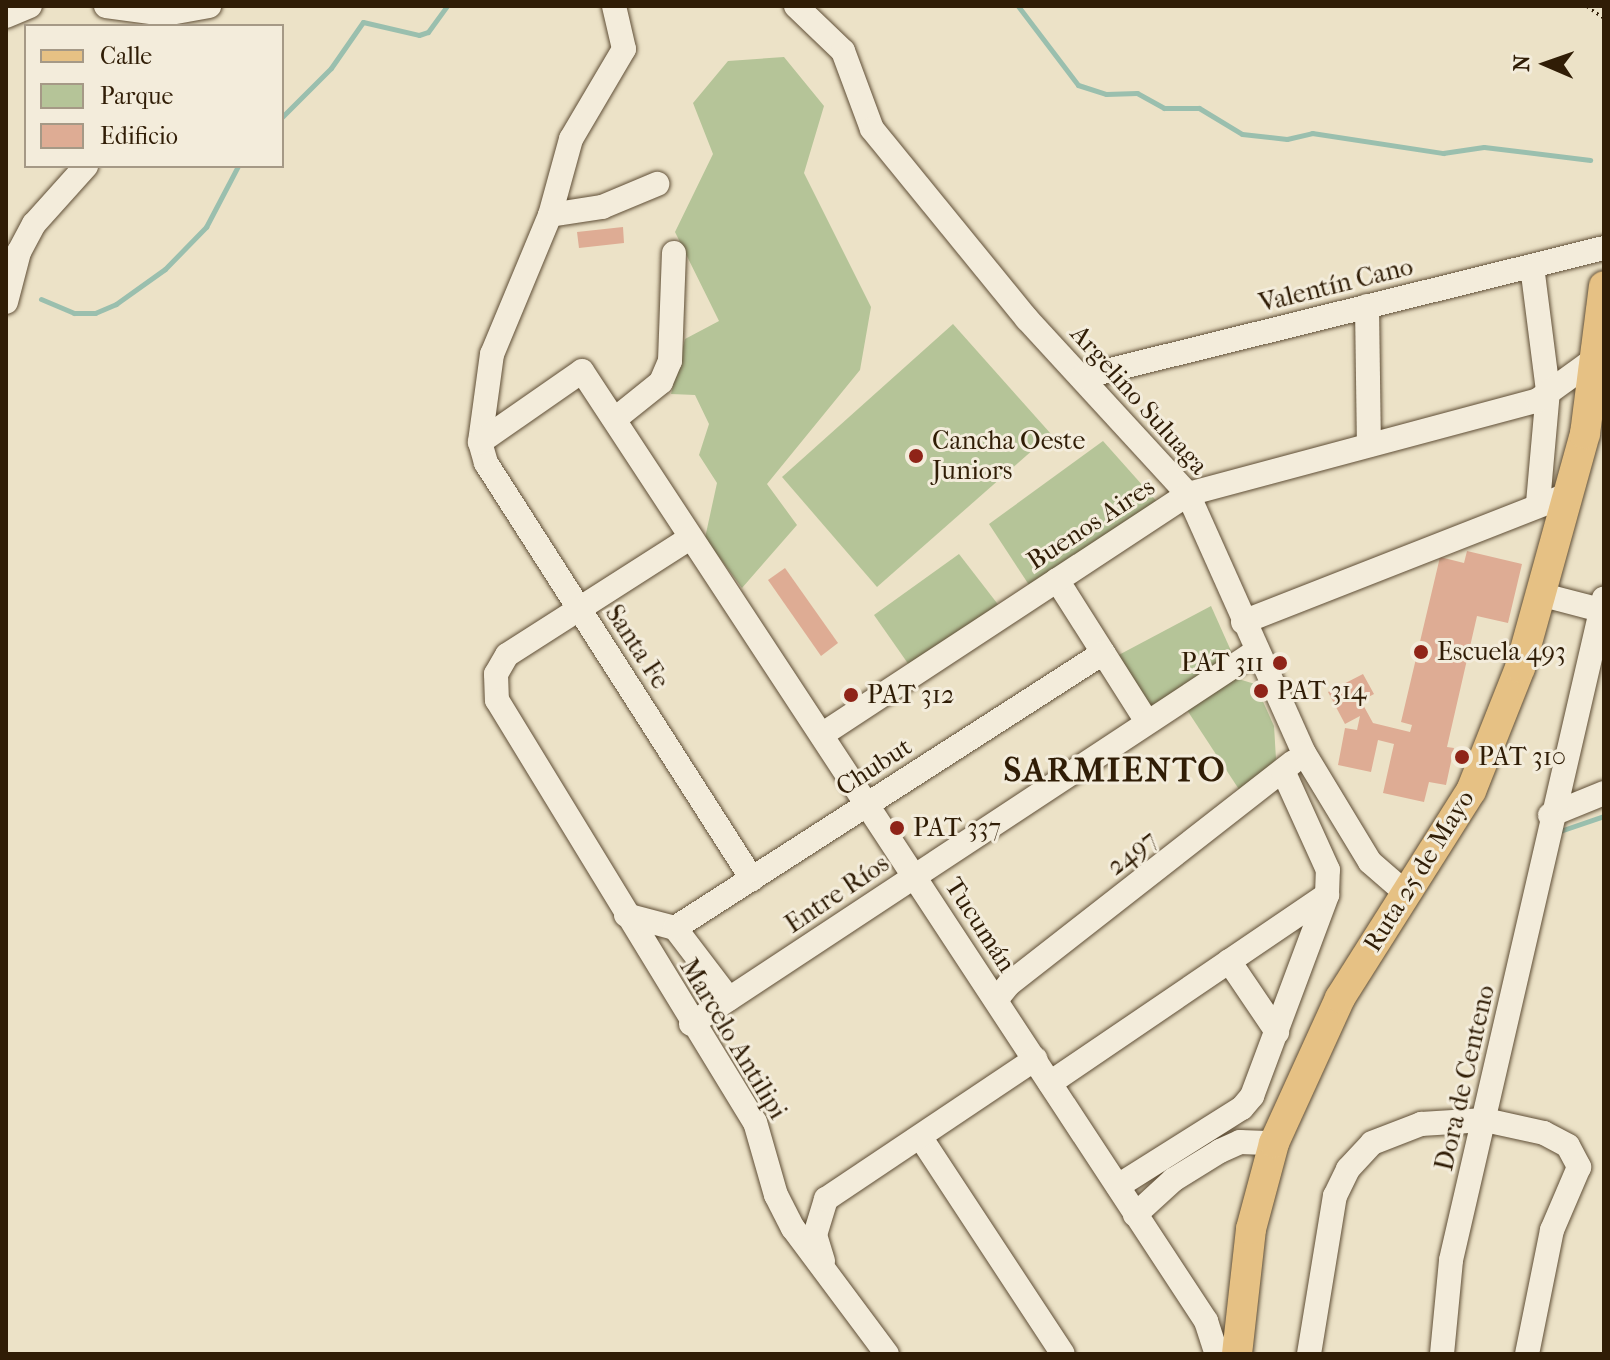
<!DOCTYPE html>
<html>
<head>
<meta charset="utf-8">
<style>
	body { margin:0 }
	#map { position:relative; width:1610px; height:1360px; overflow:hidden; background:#ece2c7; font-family:"IM FELL French Canon",serif }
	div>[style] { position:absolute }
	.green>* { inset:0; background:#b5c498 }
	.stream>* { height:5px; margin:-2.5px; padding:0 2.5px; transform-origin:2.5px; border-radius:2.5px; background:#9abfae }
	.building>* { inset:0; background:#deac94 }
	.path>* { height:3px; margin-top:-1.5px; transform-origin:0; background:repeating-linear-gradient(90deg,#301d06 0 2px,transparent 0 6px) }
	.roads { filter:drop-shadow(0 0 2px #5f4e36) drop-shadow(0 0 2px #5f4e36) }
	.minor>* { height:24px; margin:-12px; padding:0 12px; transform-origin:12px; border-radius:12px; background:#f3ecdb }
	.major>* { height:30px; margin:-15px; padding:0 15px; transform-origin:15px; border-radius:15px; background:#e6c184 }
	.dots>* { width:22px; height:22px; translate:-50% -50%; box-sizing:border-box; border:4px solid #f3ecdb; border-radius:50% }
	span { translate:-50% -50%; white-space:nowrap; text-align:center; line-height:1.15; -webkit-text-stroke:6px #f3ecdb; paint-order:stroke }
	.street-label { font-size:26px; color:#301d06 }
	.poi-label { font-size:26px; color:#301d06 }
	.left { translate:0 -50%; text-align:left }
	.right { translate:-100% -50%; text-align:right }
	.district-label { font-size:34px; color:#301d06; font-weight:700; letter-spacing:2px }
	.frame { position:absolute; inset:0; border:8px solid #301d06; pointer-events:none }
	.legend { position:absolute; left:24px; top:24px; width:260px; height:144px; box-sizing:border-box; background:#f3ecdb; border:2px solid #a59986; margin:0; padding:10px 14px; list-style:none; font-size:24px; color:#301d06 }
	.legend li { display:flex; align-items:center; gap:16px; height:40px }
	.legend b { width:40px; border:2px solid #a59986 }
	.north { position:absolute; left:1506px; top:24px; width:80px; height:80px; -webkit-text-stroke:6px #f3ecdb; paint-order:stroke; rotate:272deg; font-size:22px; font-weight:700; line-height:32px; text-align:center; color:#301d06 }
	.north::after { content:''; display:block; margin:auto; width:28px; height:36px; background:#301d06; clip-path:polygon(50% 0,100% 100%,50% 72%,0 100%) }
</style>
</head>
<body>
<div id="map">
	<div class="green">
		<div style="clip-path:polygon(784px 57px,824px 106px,804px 173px,871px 307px,860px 370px,767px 484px,797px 525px,742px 588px,705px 538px,717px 483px,699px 455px,709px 424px,695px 395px,671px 394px,685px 339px,719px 321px,675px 232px,713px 154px,693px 103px,728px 61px)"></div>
		<div style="clip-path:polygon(953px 324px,1051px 434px,877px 587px,782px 477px)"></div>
		<div style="clip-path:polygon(1103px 441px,1160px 505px,1031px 588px,989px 524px)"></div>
		<div style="clip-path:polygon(959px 554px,1000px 607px,909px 665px,874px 615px)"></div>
		<div style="clip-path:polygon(1211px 606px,1232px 653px,1148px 714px,1113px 658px)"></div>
		<div style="clip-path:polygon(1235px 678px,1255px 684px,1274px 726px,1276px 759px,1257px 785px,1242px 794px,1187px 710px)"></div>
	</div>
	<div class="stream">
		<div style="left:1018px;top:6px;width:99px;rotate:52.8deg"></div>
		<div style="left:1078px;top:85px;width:29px;rotate:18deg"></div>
		<div style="left:1106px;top:94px;width:31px;rotate:-2deg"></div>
		<div style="left:1137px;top:93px;width:31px;rotate:29deg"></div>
		<div style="left:1164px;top:108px;width:35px"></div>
		<div style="left:1199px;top:108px;width:50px;rotate:31.2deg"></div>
		<div style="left:1242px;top:134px;width:45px;rotate:6.3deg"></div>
		<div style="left:1287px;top:139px;width:26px;rotate:-13deg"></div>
		<div style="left:1312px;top:133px;width:133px;rotate:8.7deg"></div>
		<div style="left:1443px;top:153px;width:41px;rotate:-8.3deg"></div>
		<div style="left:1484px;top:147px;width:107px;rotate:7deg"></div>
		<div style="left:282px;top:117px;width:69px;rotate:-45deg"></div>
		<div style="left:331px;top:68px;width:56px;rotate:-55.2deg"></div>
		<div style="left:363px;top:22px;width:57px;rotate:13.1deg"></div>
		<div style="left:419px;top:35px;width:9px;rotate:-18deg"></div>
		<div style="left:428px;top:32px;width:32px;rotate:-54deg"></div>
		<div style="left:41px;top:299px;width:36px;rotate:23deg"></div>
		<div style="left:74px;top:313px;width:21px"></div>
		<div style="left:95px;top:313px;width:23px;rotate:-23deg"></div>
		<div style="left:116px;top:304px;width:60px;rotate:-35.5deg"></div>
		<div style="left:165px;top:269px;width:59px;rotate:-45.7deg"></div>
		<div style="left:206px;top:227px;width:69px;rotate:-62.3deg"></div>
		<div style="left:1560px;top:831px;width:46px;rotate:-18.8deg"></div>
	</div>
	<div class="building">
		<div style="clip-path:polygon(623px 227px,624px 243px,579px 248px,577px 232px)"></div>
		<div style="clip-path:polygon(1467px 551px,1522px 564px,1508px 623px,1477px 616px,1447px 747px,1454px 748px,1446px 785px,1429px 782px,1424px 802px,1383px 793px,1394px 744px,1378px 740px,1371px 772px,1338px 765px,1345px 728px,1357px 730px,1360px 716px,1345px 724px,1328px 692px,1363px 674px,1374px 694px,1361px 701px,1373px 723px,1410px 732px,1412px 725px,1401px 722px,1440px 557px,1464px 563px)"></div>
		<div style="clip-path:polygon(785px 568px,838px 643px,821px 656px,768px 580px)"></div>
	</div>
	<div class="path">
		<div style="left:1587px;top:6px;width:21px;rotate:35deg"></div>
	</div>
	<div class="roads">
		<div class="minor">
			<div style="left:106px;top:6px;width:60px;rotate:7.7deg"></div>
			<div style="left:165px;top:14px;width:45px;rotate:-10.3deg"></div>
			<div style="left:614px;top:6px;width:44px;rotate:76.9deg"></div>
			<div style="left:624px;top:49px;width:104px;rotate:120.5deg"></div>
			<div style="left:571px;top:139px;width:79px;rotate:105.4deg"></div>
			<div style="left:550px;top:215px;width:151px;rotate:112.6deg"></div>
			<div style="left:492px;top:354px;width:89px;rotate:97.8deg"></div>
			<div style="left:480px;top:442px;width:22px;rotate:74deg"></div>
			<div style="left:486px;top:463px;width:494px;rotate:57.4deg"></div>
			<div style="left:796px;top:6px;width:65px;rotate:43.8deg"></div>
			<div style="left:843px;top:51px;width:83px;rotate:69.6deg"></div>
			<div style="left:872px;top:129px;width:245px;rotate:50.8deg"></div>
			<div style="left:1027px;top:319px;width:238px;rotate:47.4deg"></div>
			<div style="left:1188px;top:494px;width:284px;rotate:65.9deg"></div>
			<div style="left:1304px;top:753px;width:127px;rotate:58.8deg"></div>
			<div style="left:1370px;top:862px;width:50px;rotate:41deg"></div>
			<div style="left:6px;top:16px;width:26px;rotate:-23deg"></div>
			<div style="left:550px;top:215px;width:53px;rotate:-8.7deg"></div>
			<div style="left:602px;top:207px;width:60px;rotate:-22.7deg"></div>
			<div style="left:1532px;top:266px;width:126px;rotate:82.7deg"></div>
			<div style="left:1548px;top:391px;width:112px;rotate:95.1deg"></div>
			<div style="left:6px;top:302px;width:52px;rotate:-75.4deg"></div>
			<div style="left:19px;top:252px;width:32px;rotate:-62deg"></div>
			<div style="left:34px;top:224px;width:78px;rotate:-48.1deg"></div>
			<div style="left:1367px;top:306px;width:139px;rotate:89.2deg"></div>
			<div style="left:1082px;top:377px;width:538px;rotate:-13.88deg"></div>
			<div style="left:615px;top:419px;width:59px;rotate:-38.8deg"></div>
			<div style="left:661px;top:382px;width:23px;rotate:-67deg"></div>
			<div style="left:670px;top:361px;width:108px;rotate:-87.9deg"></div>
			<div style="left:480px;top:442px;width:124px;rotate:-34.8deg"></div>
			<div style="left:582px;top:371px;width:1137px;rotate:56.7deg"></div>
			<div style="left:1206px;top:1321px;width:35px;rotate:72deg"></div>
			<div style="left:690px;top:538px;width:217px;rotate:147.4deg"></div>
			<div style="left:507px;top:655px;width:22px;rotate:120deg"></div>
			<div style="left:496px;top:674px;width:26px;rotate:88deg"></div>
			<div style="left:497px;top:700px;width:495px;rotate:58.6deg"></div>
			<div style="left:755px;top:1122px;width:76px;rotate:74deg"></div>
			<div style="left:776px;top:1195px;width:37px;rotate:63deg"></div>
			<div style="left:793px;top:1228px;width:157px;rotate:53.3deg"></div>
			<div style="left:1057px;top:580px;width:168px;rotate:57.6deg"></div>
			<div style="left:1543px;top:595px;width:60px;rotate:14.5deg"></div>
			<div style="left:1243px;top:622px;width:351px;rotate:-21.4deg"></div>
			<div style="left:823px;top:734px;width:437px;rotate:-33.3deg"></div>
			<div style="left:1188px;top:494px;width:362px;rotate:-15deg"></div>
			<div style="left:1538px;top:400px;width:72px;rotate:-35.9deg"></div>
			<div style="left:1550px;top:815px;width:58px;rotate:-22.2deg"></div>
			<div style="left:626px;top:915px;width:51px;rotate:14.9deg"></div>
			<div style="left:675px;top:928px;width:89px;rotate:52.7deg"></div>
			<div style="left:675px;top:928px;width:509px;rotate:-32.72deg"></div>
			<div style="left:1229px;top:961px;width:86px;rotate:55.9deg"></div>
			<div style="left:996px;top:1000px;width:21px;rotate:-51deg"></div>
			<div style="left:1009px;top:984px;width:360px;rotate:-38deg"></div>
			<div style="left:691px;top:1024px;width:676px;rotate:-33.41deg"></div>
			<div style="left:1050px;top:1083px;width:335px;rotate:-34.2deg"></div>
			<div style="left:921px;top:1138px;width:258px;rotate:56.7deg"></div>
			<div style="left:1118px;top:1186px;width:146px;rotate:-32.2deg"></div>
			<div style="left:1242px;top:1108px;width:16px;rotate:-50deg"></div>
			<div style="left:1252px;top:1096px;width:215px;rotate:-69.5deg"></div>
			<div style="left:1327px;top:895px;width:25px;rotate:-88deg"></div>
			<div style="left:1328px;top:870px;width:109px;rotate:-114.4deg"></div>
			<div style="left:1135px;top:1215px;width:52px;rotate:-42.6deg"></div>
			<div style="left:1173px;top:1180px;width:55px;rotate:-31.7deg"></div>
			<div style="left:1220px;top:1151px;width:22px;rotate:-24deg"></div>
			<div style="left:1240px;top:1142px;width:34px;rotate:2deg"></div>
			<div style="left:823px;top:1261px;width:27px;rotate:-107deg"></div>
			<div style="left:815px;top:1235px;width:38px;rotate:-73deg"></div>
			<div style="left:826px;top:1199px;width:252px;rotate:-33.8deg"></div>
			<div style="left:1309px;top:1354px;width:160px;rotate:-80.7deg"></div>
			<div style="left:1335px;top:1196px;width:30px;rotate:-64deg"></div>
			<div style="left:1348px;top:1169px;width:35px;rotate:-47deg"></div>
			<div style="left:1372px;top:1143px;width:53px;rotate:-21.2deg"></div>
			<div style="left:1421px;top:1124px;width:64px;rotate:-3.6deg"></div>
			<div style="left:1485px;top:1120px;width:60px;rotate:12.4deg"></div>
			<div style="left:1544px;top:1133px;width:27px;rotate:28deg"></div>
			<div style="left:1568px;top:1146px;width:24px;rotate:62deg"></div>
			<div style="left:1579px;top:1167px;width:69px;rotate:113.2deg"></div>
			<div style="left:1552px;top:1230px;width:126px;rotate:101.4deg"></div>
			<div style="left:1442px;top:1354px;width:94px;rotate:-84.5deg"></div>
			<div style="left:1451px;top:1260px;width:679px;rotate:-76.99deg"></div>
		</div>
		<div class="major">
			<div style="left:1237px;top:1354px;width:126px;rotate:-83.6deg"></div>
			<div style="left:1251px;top:1229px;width:89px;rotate:-75deg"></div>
			<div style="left:1274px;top:1143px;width:159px;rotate:-65.5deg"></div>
			<div style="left:1340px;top:998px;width:245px;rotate:-57.7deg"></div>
			<div style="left:1471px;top:791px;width:132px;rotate:-68.3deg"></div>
			<div style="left:1520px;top:668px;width:243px;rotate:-74.5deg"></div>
			<div style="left:1585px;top:434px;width:149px;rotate:-82.7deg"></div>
		</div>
	</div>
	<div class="dots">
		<div style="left:916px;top:456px;background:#8f2418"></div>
		<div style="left:1421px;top:652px;background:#8f2418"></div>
		<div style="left:1280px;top:663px;background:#8f2418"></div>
		<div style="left:1261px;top:691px;background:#8f2418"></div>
		<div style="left:851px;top:695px;background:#8f2418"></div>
		<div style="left:1462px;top:757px;background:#8f2418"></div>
		<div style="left:897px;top:828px;background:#8f2418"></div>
	</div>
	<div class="street-label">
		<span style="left:1336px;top:285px;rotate:-14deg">Valentín Cano</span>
		<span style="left:1139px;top:400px;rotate:48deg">Argelino Suluaga</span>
		<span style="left:1091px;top:524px;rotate:-33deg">Buenos Aires</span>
		<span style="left:637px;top:647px;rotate:57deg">Santa Fe</span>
		<span style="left:874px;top:767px;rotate:-33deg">Chubut</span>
		<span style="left:1132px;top:853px;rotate:-38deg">2497</span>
		<span style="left:1419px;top:871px;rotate:-58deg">Ruta 25 de Mayo</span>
		<span style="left:837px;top:894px;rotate:-34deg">Entre Ríos</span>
		<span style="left:980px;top:925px;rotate:57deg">Tucumán</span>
		<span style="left:733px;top:1039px;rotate:59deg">Marcelo Antilipi</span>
		<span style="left:1465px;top:1078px;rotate:-77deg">Dora de Centeno</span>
	</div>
	<div class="poi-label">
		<span class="left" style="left:932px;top:456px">Cancha Oeste<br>Juniors</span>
		<span class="left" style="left:1437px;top:652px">Escuela 493</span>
		<span class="right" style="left:1264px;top:663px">PAT 311</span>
		<span class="left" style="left:1277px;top:691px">PAT 314</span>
		<span class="left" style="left:867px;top:695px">PAT 312</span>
		<span class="left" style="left:1478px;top:757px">PAT 310</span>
		<span class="left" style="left:913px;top:828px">PAT 337</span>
	</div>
	<div class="district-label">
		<span style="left:1115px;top:771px">SARMIENTO</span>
	</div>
	<div class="frame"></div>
	<ul class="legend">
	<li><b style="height:10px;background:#e6c184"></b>Calle</li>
	<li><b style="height:22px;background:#b5c498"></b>Parque</li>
	<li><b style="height:22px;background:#deac94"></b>Edificio</li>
	</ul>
	<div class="north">N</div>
</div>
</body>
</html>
